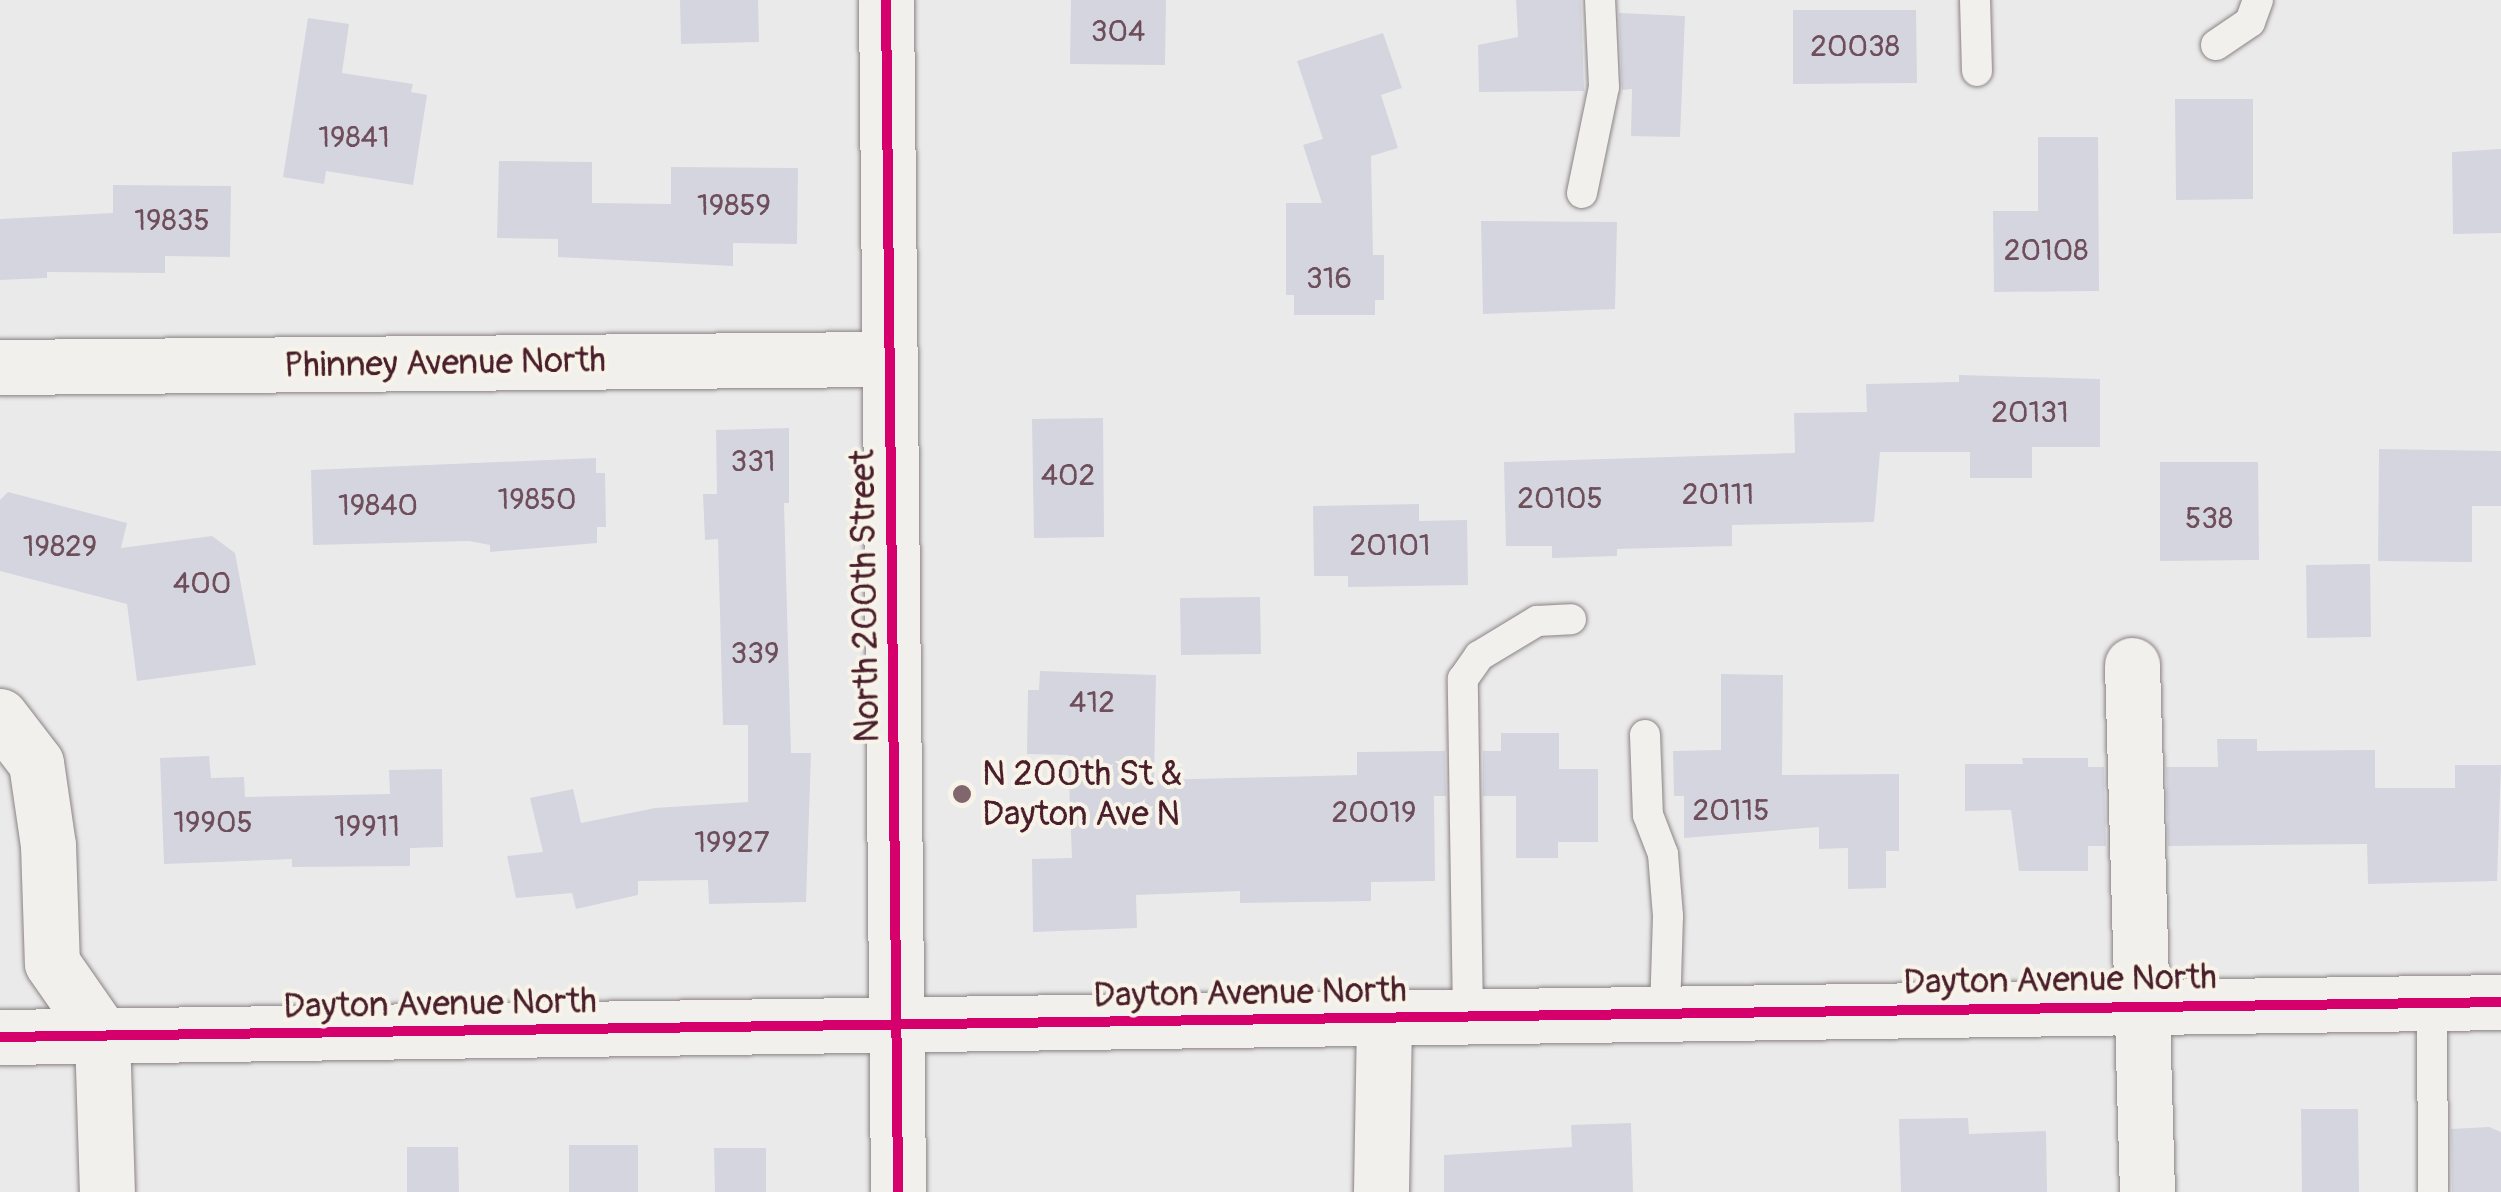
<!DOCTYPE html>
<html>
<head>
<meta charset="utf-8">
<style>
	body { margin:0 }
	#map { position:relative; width:2501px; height:1192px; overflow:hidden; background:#ebeaeb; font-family:Pangolin,sans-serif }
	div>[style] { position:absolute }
	.building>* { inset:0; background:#d4d5df }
	.roads { filter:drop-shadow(0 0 2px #8b8285) drop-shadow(0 0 2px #8b8285) }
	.lane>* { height:30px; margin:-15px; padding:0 15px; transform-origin:15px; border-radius:15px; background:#f1f0ed }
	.street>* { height:55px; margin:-27.5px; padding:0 27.5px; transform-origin:27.5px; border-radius:27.5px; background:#f1f0ed }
	.secondary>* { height:55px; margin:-27.5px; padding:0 27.5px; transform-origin:27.5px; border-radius:27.5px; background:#f1f0ed }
	.cycleway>* { height:10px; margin:-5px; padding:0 5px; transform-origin:5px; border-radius:5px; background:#d6006c }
	.dots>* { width:28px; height:28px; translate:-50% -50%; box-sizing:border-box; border:5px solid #f7f3e8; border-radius:50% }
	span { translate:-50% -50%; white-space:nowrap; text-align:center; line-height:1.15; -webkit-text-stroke:8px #f7f3e8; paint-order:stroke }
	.number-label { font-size:30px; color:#6e4e5a }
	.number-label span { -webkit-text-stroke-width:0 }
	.street-label { font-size:35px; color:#4a1f2b }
	.poi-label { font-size:35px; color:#4a1f2b }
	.left { translate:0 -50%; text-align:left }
</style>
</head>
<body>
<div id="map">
	<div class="building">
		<div style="clip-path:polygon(680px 0,758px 0,759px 42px,681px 44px)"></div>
		<div style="clip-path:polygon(1071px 0,1166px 0,1165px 65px,1070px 64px)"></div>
		<div style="clip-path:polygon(1516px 0,1581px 0,1584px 91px,1479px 92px,1478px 45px,1518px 37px)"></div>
		<div style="clip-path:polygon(1793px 10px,1916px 10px,1917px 83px,1793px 84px)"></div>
		<div style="clip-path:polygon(1619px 13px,1685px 16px,1680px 137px,1631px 136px,1632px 89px,1622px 90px)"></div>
		<div style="clip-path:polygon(308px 18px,349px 24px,342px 73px,413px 84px,411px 92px,427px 95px,413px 185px,326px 171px,324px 184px,283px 177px)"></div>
		<div style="clip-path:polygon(1383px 33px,1402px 88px,1381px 95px,1398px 148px,1371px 156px,1373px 255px,1384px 255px,1384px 300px,1375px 300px,1375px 315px,1294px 315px,1294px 295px,1286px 295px,1286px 203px,1322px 203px,1303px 145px,1323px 139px,1297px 61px)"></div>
		<div style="clip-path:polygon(2175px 99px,2253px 99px,2253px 199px,2176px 200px)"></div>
		<div style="clip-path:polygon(2038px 137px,2098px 137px,2099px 291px,1994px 292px,1993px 211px,2038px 211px)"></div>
		<div style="clip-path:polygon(2501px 149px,2501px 233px,2453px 234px,2452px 152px)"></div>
		<div style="clip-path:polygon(499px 161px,592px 162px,592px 203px,671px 204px,671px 167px,798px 168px,797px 244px,733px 243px,733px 266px,558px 257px,558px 239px,497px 238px)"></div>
		<div style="clip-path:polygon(113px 185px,231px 186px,230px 257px,165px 256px,165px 273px,47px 272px,47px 278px,0 280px,0 219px,113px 213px)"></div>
		<div style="clip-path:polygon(1481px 221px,1617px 222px,1615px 309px,1483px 314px)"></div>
		<div style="clip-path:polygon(1959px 375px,2100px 379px,2100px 447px,2032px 447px,2032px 478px,1970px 478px,1970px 452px,1880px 452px,1874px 522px,1732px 525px,1732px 546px,1617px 549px,1617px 556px,1552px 558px,1552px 546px,1506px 546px,1504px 462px,1795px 453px,1794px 413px,1867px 412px,1866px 384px,1959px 382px)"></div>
		<div style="clip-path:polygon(1103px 418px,1104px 537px,1034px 538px,1032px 419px)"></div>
		<div style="clip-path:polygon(789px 428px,789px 503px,784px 503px,791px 753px,811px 753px,806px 902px,709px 904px,708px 880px,638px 881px,638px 895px,576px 909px,572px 893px,516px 898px,507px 856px,543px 852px,530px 798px,573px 789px,581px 823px,655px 808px,748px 802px,748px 725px,723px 725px,718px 539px,705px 540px,703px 494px,717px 494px,716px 430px)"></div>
		<div style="clip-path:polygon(2379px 449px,2501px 451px,2501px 506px,2472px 506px,2472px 562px,2378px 561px)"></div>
		<div style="clip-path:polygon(596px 458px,596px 473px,605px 473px,606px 527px,597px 527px,597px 543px,490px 552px,490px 545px,469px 541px,313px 545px,311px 470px)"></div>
		<div style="clip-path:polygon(2160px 462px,2258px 462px,2259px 560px,2160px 561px)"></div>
		<div style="clip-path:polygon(8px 492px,127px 523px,121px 548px,212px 536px,235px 553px,256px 665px,137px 681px,127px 604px,0 571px,0 500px)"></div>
		<div style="clip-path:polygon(1419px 504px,1419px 521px,1467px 520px,1468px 585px,1348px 587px,1348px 576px,1314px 576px,1313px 506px)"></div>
		<div style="clip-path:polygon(2370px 564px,2371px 637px,2307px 638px,2306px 565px)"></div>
		<div style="clip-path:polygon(1260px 597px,1261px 654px,1181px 655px,1180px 598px)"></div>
		<div style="clip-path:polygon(1040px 671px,1156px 675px,1154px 780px,1357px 775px,1357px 752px,1445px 751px,1446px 796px,1434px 796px,1435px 881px,1371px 882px,1371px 901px,1240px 903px,1240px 891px,1136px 895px,1137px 928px,1033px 932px,1032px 859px,1072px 858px,1068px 755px,1027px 754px,1028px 690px,1039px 690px)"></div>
		<div style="clip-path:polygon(1721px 674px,1783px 675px,1782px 775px,1899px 774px,1899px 851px,1886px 851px,1886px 888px,1848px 889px,1848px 848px,1819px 849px,1819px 827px,1684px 838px,1684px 796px,1674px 796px,1673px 751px,1721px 750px)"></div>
		<div style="clip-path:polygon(1501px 733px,1559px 733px,1559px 769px,1598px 769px,1598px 842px,1558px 842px,1558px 858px,1516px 858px,1516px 796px,1483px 796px,1483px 751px,1501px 751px)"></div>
		<div style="clip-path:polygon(2217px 739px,2257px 739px,2257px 751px,2375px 750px,2375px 788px,2455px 788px,2455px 765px,2501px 765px,2497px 881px,2368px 884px,2367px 844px,2168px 846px,2166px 767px,2218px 767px)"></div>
		<div style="clip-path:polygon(209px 756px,211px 778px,244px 777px,245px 797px,390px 794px,389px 770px,442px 769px,443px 847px,410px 848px,410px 866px,292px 867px,292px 859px,164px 864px,160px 758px)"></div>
		<div style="clip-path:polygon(2022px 758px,2088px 758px,2088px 767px,2104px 767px,2106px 846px,2088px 846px,2088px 871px,2019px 871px,2011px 810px,1965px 811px,1965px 764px,2023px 764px)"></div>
		<div style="clip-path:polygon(2301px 1109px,2358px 1109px,2359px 1192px,2302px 1192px)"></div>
		<div style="clip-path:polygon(1968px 1118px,1969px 1134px,2046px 1131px,2047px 1192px,1901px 1192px,1899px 1119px)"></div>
		<div style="clip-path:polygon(1631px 1123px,1633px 1192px,1444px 1192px,1444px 1155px,1572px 1147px,1571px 1125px)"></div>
		<div style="clip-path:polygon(2489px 1127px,2501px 1132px,2501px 1192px,2452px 1192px,2451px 1129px)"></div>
		<div style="clip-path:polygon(569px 1145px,638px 1145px,638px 1192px,569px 1192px)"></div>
		<div style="clip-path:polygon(407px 1147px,458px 1147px,459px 1192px,407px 1192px)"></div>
		<div style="clip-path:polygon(714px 1148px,766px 1148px,766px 1192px,715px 1192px)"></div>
	</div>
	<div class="roads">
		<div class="lane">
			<div style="left:1975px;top:0;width:71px;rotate:88.4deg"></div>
			<div style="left:2216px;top:45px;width:41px;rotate:-34.1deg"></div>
			<div style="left:2250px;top:22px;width:23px;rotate:-70deg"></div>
			<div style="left:1582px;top:193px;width:108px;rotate:-78.3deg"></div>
			<div style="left:1604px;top:87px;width:87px;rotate:-92.6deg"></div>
			<div style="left:1645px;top:735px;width:80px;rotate:87.9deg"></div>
			<div style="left:1648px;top:815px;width:42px;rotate:69deg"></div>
			<div style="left:1663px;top:854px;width:62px;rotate:85.4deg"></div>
			<div style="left:1668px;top:916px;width:98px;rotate:91.8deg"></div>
			<div style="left:2432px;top:1003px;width:189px;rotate:89.7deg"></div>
			<div style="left:1468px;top:1016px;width:337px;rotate:-90.9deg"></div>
			<div style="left:1463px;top:679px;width:28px;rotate:-55deg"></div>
			<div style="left:1479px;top:656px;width:68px;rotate:-31.1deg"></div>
			<div style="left:1537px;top:621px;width:34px;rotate:-3deg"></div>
		</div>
		<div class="street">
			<div style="left:0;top:367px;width:890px;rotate:-0.52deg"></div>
			<div style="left:2132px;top:665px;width:527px;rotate:88.37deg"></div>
			<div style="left:0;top:716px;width:59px;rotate:52.5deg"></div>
			<div style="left:36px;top:763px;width:83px;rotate:81.7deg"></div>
			<div style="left:48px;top:845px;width:118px;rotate:88.1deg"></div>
			<div style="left:52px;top:963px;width:88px;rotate:55.2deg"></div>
			<div style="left:102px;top:1035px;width:157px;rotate:88.2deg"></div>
			<div style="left:0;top:1037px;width:2501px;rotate:-0.8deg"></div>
			<div style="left:1381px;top:1192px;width:174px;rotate:-89deg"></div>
		</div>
		<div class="secondary">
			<div style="left:886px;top:0;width:1192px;rotate:89.42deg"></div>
		</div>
	</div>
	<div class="cycleway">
		<div style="left:886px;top:0;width:1192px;rotate:89.42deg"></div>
		<div style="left:0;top:1037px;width:2501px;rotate:-0.8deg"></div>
	</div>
	<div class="dots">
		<div style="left:962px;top:794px;background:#82666e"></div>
	</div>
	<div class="number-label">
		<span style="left:1118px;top:32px">304</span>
		<span style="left:1855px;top:47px">20038</span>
		<span style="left:354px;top:138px">19841</span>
		<span style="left:734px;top:206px">19859</span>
		<span style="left:172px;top:221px">19835</span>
		<span style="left:2046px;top:251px">20108</span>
		<span style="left:1329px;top:279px">316</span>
		<span style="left:2030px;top:413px">20131</span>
		<span style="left:753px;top:462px">331</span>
		<span style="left:1068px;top:476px">402</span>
		<span style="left:1718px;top:495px">20111</span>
		<span style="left:1560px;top:499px">20105</span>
		<span style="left:537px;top:500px">19850</span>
		<span style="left:378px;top:506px">19840</span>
		<span style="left:2209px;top:519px">538</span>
		<span style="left:1390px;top:546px">20101</span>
		<span style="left:60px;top:547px">19829</span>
		<span style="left:202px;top:584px">400</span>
		<span style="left:755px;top:654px">339</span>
		<span style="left:1092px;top:703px">412</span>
		<span style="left:1731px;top:811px">20115</span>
		<span style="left:1374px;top:813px">20019</span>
		<span style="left:213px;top:823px">19905</span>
		<span style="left:367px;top:827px">19911</span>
		<span style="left:732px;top:843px">19927</span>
	</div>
	<div class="street-label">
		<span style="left:445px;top:363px;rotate:-1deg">Phinney Avenue North</span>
		<span style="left:865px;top:596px;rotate:-91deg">North 200th Street</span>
		<span style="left:2060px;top:980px;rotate:-1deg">Dayton Avenue North</span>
		<span style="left:1250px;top:993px;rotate:-1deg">Dayton Avenue North</span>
		<span style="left:440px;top:1004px;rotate:-1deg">Dayton Avenue North</span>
	</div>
	<div class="poi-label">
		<span class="left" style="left:982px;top:794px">N 200th St &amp;<br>Dayton Ave N</span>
	</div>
</div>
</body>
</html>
